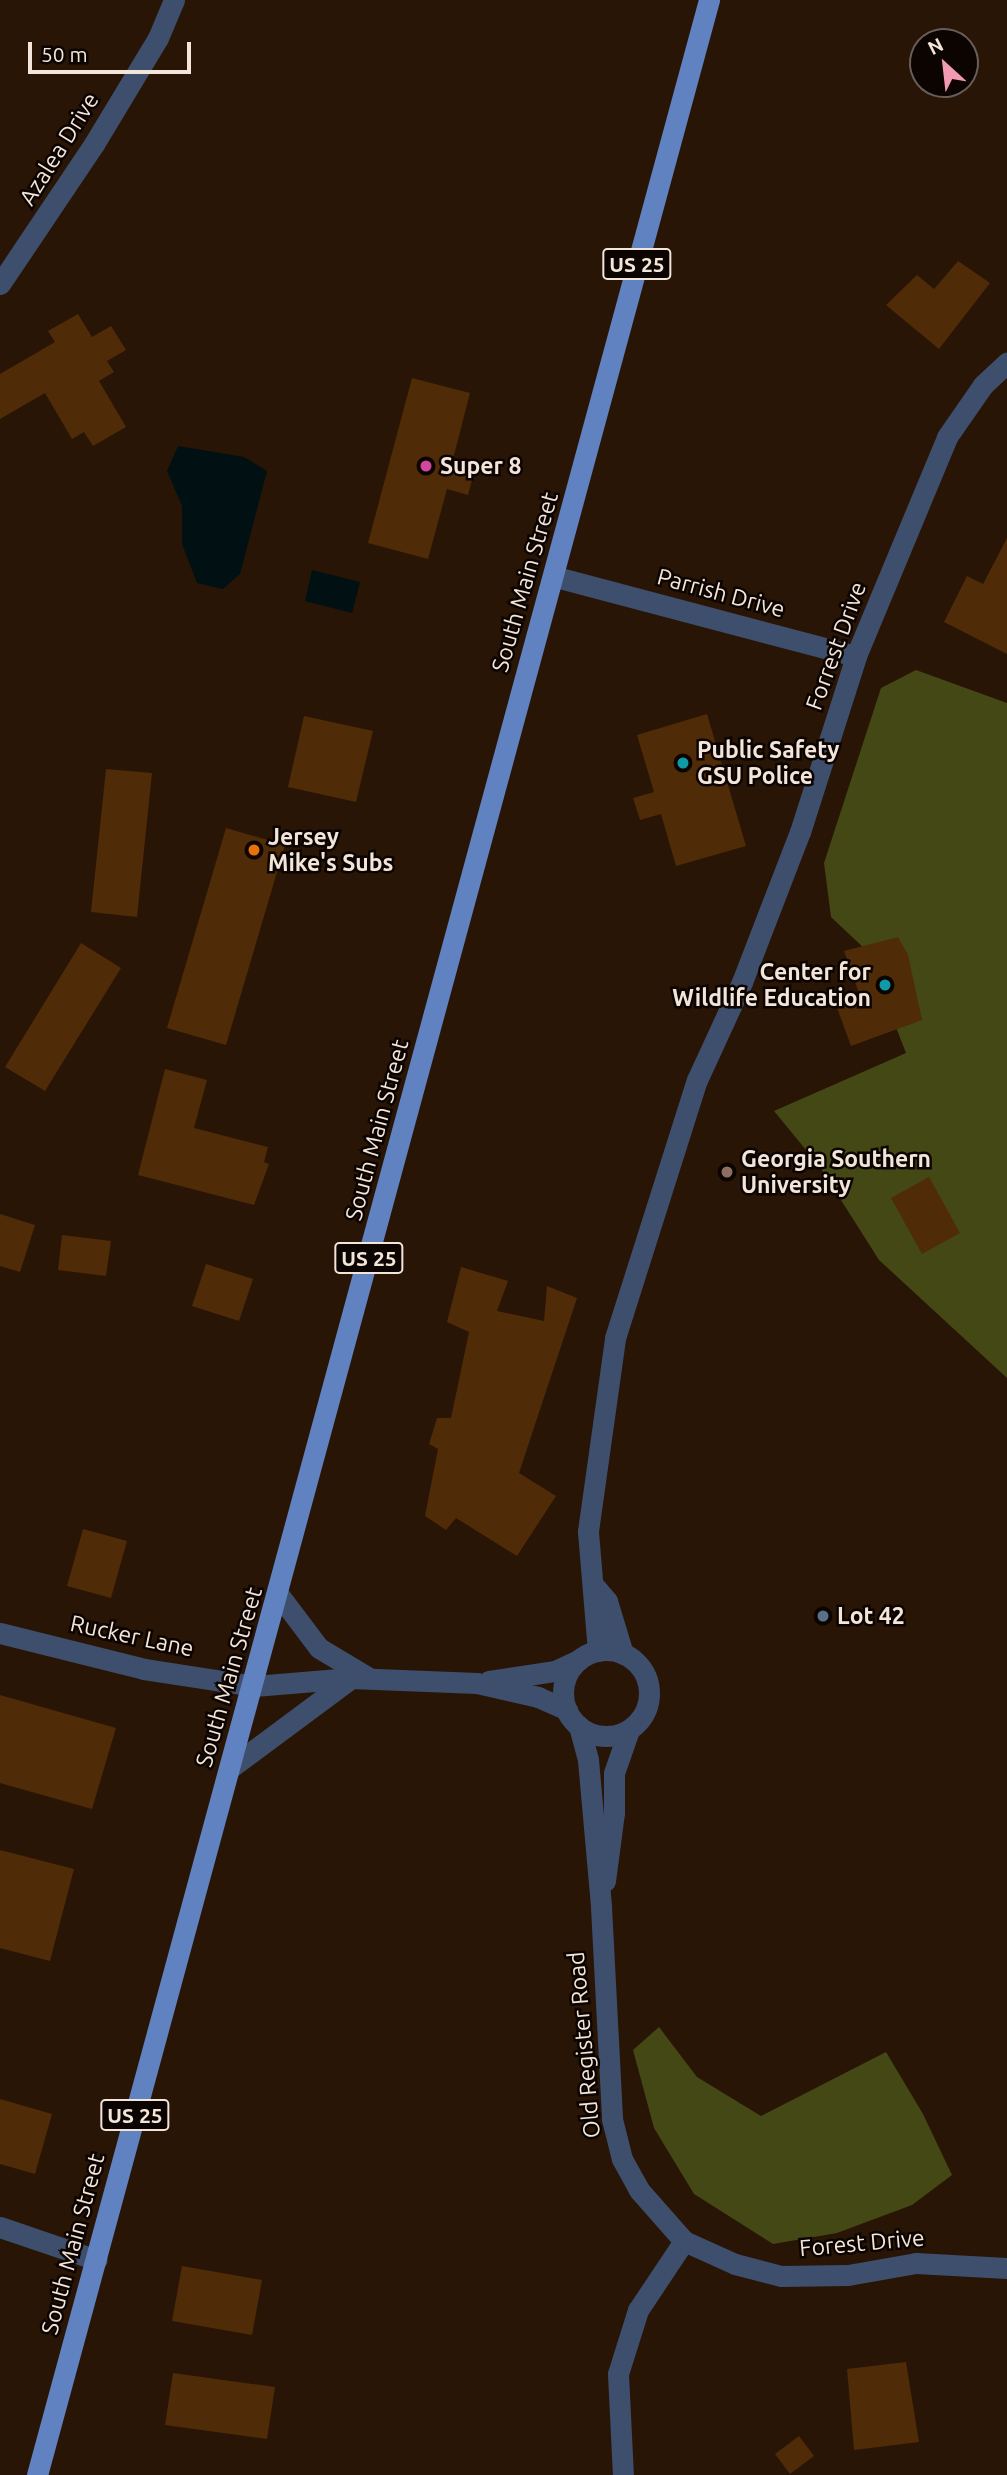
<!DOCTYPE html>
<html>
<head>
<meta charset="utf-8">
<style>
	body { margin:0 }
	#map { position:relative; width:1007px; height:2475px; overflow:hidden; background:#291505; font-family:Ubuntu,sans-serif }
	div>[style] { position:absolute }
	.forest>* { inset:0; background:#434815 }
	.water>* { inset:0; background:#011012 }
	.building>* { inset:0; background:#502b07 }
	.minor>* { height:21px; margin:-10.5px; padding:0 10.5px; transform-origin:10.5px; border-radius:10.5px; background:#3e4f6d }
	.tertiary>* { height:21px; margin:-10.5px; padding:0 10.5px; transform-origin:10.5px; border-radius:10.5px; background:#3e4f6d }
	.tertiary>.ring { margin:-10.5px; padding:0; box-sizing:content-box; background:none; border:21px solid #3e4f6d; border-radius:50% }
	.primary>* { height:21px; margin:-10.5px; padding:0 10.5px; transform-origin:10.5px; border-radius:10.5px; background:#6082c0 }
	.dots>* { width:19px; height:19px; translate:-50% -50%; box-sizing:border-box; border:4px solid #0b0401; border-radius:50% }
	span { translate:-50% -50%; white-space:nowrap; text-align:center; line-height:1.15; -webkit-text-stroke:5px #0b0401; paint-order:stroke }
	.shield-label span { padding:2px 5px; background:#0b0401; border:2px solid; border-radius:5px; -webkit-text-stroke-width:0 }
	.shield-label { font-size:21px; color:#f3e5da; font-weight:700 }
	.street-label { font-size:23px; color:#f3e5da }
	.poi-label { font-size:23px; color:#f3e5da; font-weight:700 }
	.left { translate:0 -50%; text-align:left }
	.right { translate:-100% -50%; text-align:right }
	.north { position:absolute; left:909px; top:28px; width:70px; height:70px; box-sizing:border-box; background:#0b0401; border:2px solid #685e58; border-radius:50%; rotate:333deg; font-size:19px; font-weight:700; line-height:28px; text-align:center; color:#f3e5da }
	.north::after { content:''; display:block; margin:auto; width:24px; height:32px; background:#f19ab1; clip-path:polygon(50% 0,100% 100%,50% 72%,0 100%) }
	.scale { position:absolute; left:28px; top:42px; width:163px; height:32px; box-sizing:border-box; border:4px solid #f3e5da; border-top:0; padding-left:9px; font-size:21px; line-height:24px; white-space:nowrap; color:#f3e5da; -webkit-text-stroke:5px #0b0401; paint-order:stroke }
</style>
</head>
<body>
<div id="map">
	<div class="forest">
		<div style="clip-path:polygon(916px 670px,1007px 703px,1007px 1378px,879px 1260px,820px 1167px,774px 1111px,906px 1053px,866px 950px,831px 917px,824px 863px,881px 688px)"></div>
		<div style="clip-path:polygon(659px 2027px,697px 2077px,761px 2116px,886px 2052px,923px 2114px,952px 2175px,912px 2205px,837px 2233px,773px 2244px,694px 2194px,654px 2128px,633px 2050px)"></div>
	</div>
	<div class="water">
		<div style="clip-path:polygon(178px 446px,244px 457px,267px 471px,240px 574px,223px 589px,197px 583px,182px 544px,182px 506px,167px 471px)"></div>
		<div style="clip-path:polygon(312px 570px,360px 582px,352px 613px,305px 601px)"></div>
	</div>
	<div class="building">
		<div style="clip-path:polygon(958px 261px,990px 283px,939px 349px,886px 305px,917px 275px,934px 289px)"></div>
		<div style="clip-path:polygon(78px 314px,92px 337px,111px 326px,126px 350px,107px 361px,114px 372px,99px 381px,126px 427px,93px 446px,84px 432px,72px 439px,45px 393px,0 419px,0 374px,55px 342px,48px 331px)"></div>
		<div style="clip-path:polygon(412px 378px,470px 393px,452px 463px,475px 469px,468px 495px,447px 489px,428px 559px,368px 543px)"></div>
		<div style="clip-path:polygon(1007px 538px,1007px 654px,944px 622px,967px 576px,983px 584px)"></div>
		<div style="clip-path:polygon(707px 714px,746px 846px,676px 866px,661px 814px,640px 820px,633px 798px,654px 792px,637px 735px)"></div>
		<div style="clip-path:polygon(304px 716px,373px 731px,356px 802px,288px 787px)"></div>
		<div style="clip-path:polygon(106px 769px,152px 773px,137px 917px,91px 912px)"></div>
		<div style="clip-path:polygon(226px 828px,285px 845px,226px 1045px,167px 1028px)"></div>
		<div style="clip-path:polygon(898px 937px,908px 955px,922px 1020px,851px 1046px,836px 1005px,860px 996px,844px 951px)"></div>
		<div style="clip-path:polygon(81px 943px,121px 968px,45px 1091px,5px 1067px)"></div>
		<div style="clip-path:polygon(165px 1069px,207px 1080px,194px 1128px,268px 1147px,264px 1162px,269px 1164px,254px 1205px,138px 1175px)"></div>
		<div style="clip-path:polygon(929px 1177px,960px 1233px,922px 1254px,891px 1198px)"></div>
		<div style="clip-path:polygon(0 1214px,35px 1225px,20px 1272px,0 1266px)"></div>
		<div style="clip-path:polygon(62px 1235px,111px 1241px,106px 1276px,58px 1270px)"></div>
		<div style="clip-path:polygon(206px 1264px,253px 1279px,239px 1321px,192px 1306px)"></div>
		<div style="clip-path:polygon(461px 1267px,508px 1281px,497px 1311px,544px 1321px,547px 1286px,577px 1298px,519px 1473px,556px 1496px,517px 1556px,456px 1518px,446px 1530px,425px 1516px,438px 1449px,429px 1444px,437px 1418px,451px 1418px,469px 1332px,447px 1322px)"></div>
		<div style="clip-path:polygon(83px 1529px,127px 1541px,111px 1598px,67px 1586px)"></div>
		<div style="clip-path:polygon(0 1695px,116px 1728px,92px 1809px,0 1783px)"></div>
		<div style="clip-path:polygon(0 1850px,74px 1869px,50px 1961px,0 1948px)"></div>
		<div style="clip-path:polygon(0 2099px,52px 2114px,35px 2174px,0 2164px)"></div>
		<div style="clip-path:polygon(182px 2266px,262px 2280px,252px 2335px,172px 2321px)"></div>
		<div style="clip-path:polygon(906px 2362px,919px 2442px,854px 2450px,847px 2369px)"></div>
		<div style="clip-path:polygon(173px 2373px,275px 2387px,267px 2439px,165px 2425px)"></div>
		<div style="clip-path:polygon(799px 2436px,814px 2456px,790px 2474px,775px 2454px)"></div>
	</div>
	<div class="minor">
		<div style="left:0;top:284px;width:169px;rotate:-56.1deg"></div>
		<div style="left:94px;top:144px;width:124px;rotate:-58.9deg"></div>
		<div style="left:158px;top:38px;width:41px;rotate:-67.2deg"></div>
		<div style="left:556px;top:577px;width:310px;rotate:14.8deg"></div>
		<div style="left:595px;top:1587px;width:18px;rotate:49deg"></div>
		<div style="left:607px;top:1601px;width:55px;rotate:73.2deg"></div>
		<div style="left:0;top:1633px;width:148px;rotate:14deg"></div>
		<div style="left:144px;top:1669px;width:111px;rotate:8.8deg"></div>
		<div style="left:598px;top:1651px;width:120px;rotate:-94.8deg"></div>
		<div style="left:588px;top:1531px;width:195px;rotate:-82deg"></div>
		<div style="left:615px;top:1338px;width:271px;rotate:-72.4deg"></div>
		<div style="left:697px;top:1080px;width:108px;rotate:-65.3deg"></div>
		<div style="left:742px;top:982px;width:161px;rotate:-68.9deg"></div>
		<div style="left:800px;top:832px;width:185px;rotate:-72.3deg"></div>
		<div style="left:856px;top:656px;width:237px;rotate:-67.4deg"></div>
		<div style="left:947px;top:437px;width:63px;rotate:-55.3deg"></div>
		<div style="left:983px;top:385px;width:33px;rotate:-43deg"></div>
		<div style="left:0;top:2227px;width:102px;rotate:18.8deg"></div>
		<div style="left:684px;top:2241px;width:56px;rotate:24.3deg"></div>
		<div style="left:735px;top:2264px;width:48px;rotate:14.6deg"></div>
		<div style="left:781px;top:2276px;width:67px;rotate:-0.9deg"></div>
		<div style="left:848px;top:2275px;width:69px;rotate:-10deg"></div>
		<div style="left:916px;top:2263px;width:91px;rotate:3.1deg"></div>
	</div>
	<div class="tertiary">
		<div style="left:279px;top:1595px;width:66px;rotate:53deg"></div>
		<div style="left:319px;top:1648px;width:58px;rotate:31deg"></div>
		<div class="ring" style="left:563px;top:1650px;width:65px;height:65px"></div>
		<div style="left:489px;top:1681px;width:67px;rotate:-8.6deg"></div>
		<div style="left:555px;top:1671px;width:26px;rotate:-25deg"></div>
		<div style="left:254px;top:1686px;width:97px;rotate:-4.7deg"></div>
		<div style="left:351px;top:1678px;width:126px;rotate:2.3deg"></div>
		<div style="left:477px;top:1683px;width:63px;rotate:12.9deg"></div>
		<div style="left:538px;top:1697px;width:32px;rotate:24deg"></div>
		<div style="left:579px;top:1726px;width:35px;rotate:75deg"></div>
		<div style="left:588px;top:1760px;width:148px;rotate:84.9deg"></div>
		<div style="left:601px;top:1907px;width:212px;rotate:87deg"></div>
		<div style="left:612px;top:2119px;width:41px;rotate:76deg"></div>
		<div style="left:622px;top:2159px;width:35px;rotate:61deg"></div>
		<div style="left:639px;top:2190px;width:68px;rotate:48.6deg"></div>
		<div style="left:684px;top:2241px;width:83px;rotate:123.7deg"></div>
		<div style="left:638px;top:2310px;width:67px;rotate:107.4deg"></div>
		<div style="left:618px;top:2374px;width:101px;rotate:87.2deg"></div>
		<div style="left:230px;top:1768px;width:151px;rotate:-36.6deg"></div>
		<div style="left:605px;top:1881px;width:69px;rotate:-82.5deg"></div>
		<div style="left:614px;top:1813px;width:40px;rotate:-90deg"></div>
		<div style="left:614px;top:1773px;width:46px;rotate:-70.8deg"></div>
	</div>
	<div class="primary">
		<div style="left:37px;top:2475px;width:2565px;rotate:-74.81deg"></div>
	</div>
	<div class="dots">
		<div style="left:426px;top:466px;background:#d1479c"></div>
		<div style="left:683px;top:763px;background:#0f9aa8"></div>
		<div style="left:254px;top:850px;background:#e8710a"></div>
		<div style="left:885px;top:985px;background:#0f9aa8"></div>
		<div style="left:727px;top:1172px;background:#8d6e63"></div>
		<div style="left:823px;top:1616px;background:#5c6f8a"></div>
	</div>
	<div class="shield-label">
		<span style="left:637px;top:264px">US 25</span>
		<span style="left:369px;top:1258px">US 25</span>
		<span style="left:135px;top:2115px">US 25</span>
	</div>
	<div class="street-label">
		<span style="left:59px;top:149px;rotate:-58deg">Azalea Drive</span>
		<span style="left:525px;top:582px;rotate:-74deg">South Main Street</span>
		<span style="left:721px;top:593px;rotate:15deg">Parrish Drive</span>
		<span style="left:836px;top:646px;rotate:-70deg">Forrest Drive</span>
		<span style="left:377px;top:1130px;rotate:-75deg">South Main Street</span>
		<span style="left:132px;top:1636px;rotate:12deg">Rucker Lane</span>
		<span style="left:229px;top:1677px;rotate:-74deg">South Main Street</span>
		<span style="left:584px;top:2045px;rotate:-95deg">Old Register Road</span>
		<span style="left:862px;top:2243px;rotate:-5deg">Forest Drive</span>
		<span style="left:73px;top:2244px;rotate:-75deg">South Main Street</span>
	</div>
	<div class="poi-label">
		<span class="left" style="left:440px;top:466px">Super 8</span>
		<span class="left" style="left:697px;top:763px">Public Safety<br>GSU Police</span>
		<span class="left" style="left:268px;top:850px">Jersey<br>Mike's Subs</span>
		<span class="right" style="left:871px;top:985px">Center for<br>Wildlife Education</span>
		<span class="left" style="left:741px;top:1172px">Georgia Southern<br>University</span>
		<span class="left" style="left:837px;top:1616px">Lot 42</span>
	</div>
	<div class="north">N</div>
	<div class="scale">50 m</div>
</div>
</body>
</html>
